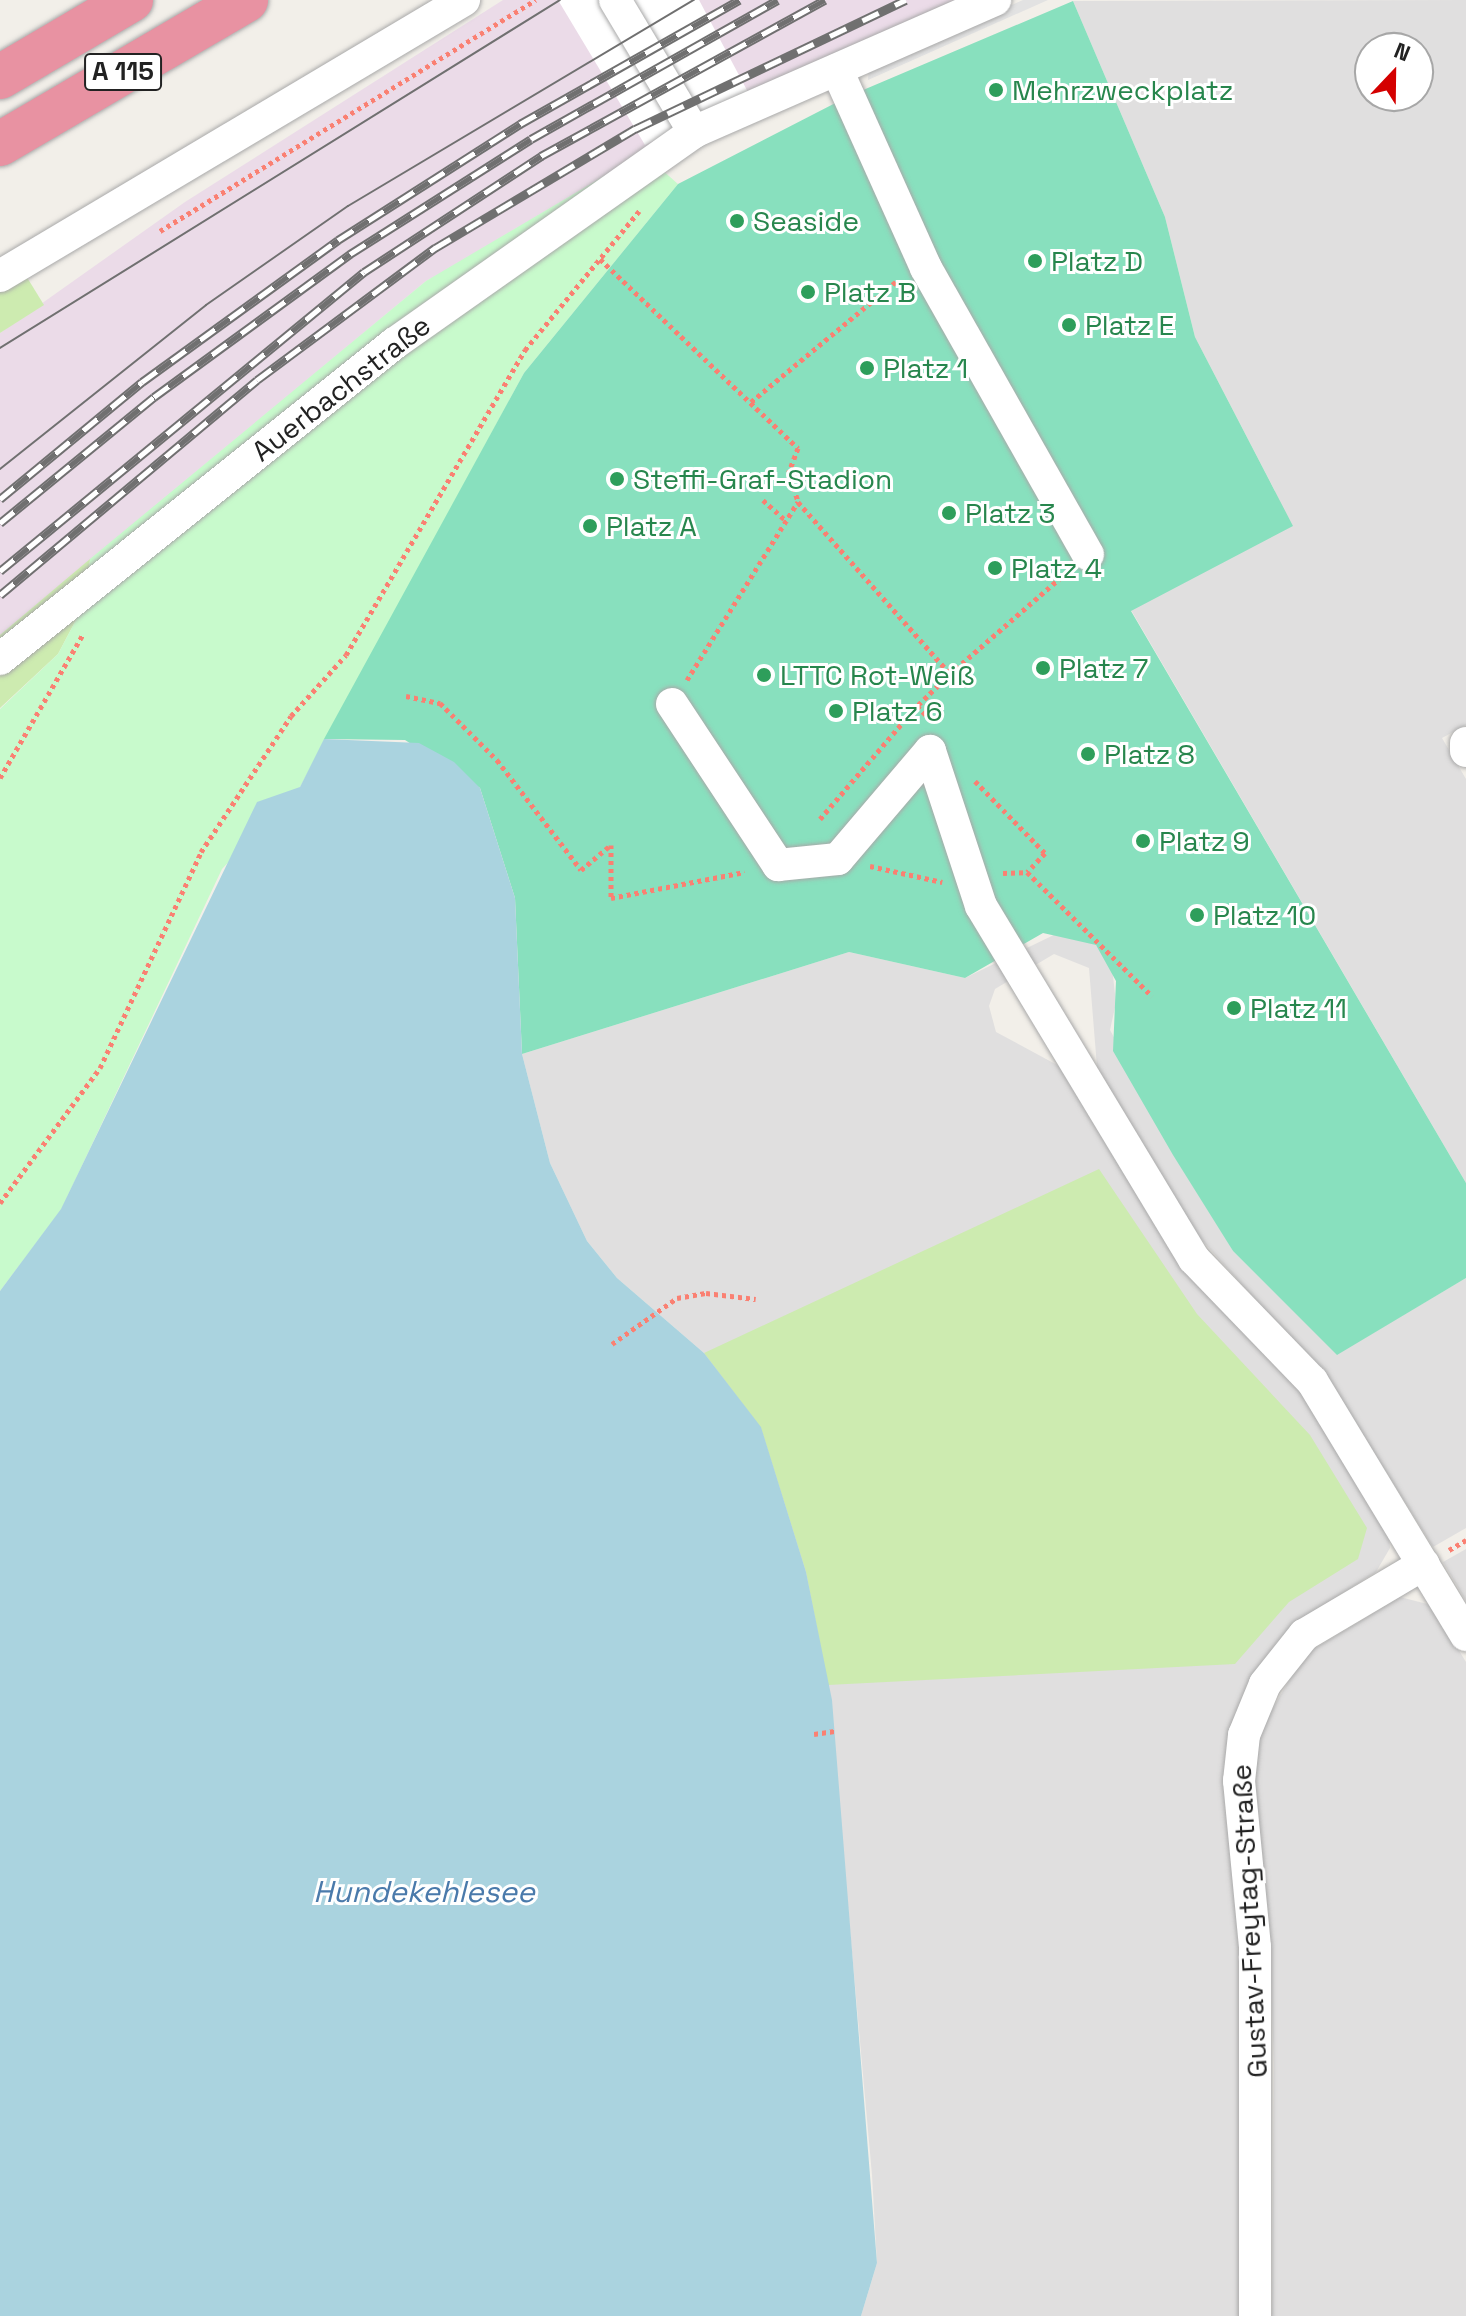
<!DOCTYPE html>
<html>
<head>
<meta charset="utf-8">
<style>
	body { margin:0 }
	#map { position:relative; width:1466px; height:2316px; overflow:hidden; background:#f2efe9; font-family:"Space Grotesk",sans-serif }
	div>[style] { position:absolute }
	.residential>* { inset:0; background:#e0dfdf }
	.industrial>* { inset:0; background:#ebdbe8 }
	.grass>* { inset:0; background:#cdebb0 }
	.park>* { inset:0; background:#c8facc }
	.pitch>* { inset:0; background:#88e0be }
	.parking>* { inset:0; background:#e2e2e2 }
	.water>* { inset:0; background:#aad3df }
	.pier>* { inset:0; background:#fff }
	.path>* { height:5px; margin-top:-2.5px; transform-origin:0; background:repeating-linear-gradient(90deg,#fa8072 0 4px,transparent 0 8px) }
	.roads { filter:drop-shadow(0 0 2px #a9a9a9) drop-shadow(0 0 2px #a9a9a9) }
	.minor>* { height:32px; margin:-16px; padding:0 16px; transform-origin:16px; border-radius:16px; background:#fff }
	.highway>* { height:44px; margin:-22px; padding:0 22px; transform-origin:22px; border-radius:22px; background:#e892a2 }
	.tram>* { height:2px; margin:-1px; padding:0 1px; transform-origin:1px; border-radius:1px; background:#707070 }
	.rail>* { height:9px; margin-top:-4.5px; transform-origin:0; background:repeating-linear-gradient(90deg,#fff 0 18px,#707070 0 36px); box-sizing:border-box; border-block:2px solid #707070 }
	.dots>* { width:22px; height:22px; translate:-50% -50%; box-sizing:border-box; border:4px solid #fff; border-radius:50% }
	span { translate:-50% -50%; white-space:nowrap; text-align:center; line-height:1.15; -webkit-text-stroke:6px #fff; paint-order:stroke }
	.shield-label span { padding:2px 6px; background:#fff; border:2px solid; border-radius:6px; -webkit-text-stroke-width:0 }
	.shield-label { font-size:26px; color:#222; font-weight:700 }
	.leisure-label { font-size:28px; color:#27864d }
	.left { translate:0 -50%; text-align:left }
	.street-label { font-size:28px; color:#222 }
	.water-label { font-size:30px; color:#4a7aab; font-style:italic }
	.north { position:absolute; left:1354px; top:32px; width:80px; height:80px; box-sizing:border-box; background:#fff; border:2px solid #a7a7a7; border-radius:50%; rotate:22deg; font-size:22px; font-weight:700; line-height:32px; text-align:center; color:#222 }
	.north::after { content:''; display:block; margin:auto; width:28px; height:36px; background:#d40000; clip-path:polygon(50% 0,100% 100%,50% 72%,0 100%) }
</style>
</head>
<body>
<div id="map">
	<div class="residential">
		<div style="clip-path:polygon(evenodd,1466px 0,1466px 725px,1442px 738px,1466px 779px,1466px 1183px,1131px 610px,1275px 491px,1195px 337px,1165px 217px,1073px 1px,1466px 0,1370px 48px,1418px 48px,1418px 96px,1370px 96px,1370px 48px)"></div>
		<div style="clip-path:polygon(1060px 932px,1096px 945px,1112px 967px,1116px 1003px,1110px 1030px,1233px 1251px,1337px 1354px,1466px 1278px,1466px 1528px,1433px 1547px,1332px 1385px,1193px 1230px,1097px 1067px,1089px 968px,1054px 954px,995px 989px,989px 1006px,996px 1032px,1059px 1066px,1305px 1393px,1388px 1529px,1390px 1548px,1376px 1572px,1308px 1615px,1257px 1673px,1240px 1926px,1243px 2316px,861px 2316px,877px 2263px,872px 2175px,828px 1685px,704px 1353px,617px 1278px,587px 1241px,550px 1163px,522px 1054px,849px 952px,965px 978px)"></div>
		<div style="clip-path:polygon(1466px 1549px,1466px 1601px,1443px 1562px)"></div>
		<div style="clip-path:polygon(1400px 1597px,1431px 1605px,1466px 1662px,1466px 2316px,1272px 2316px,1274px 2064px,1269px 1921px,1254px 1807px,1259px 1732px,1304px 1655px)"></div>
	</div>
	<div class="industrial">
		<div style="clip-path:polygon(503px 0,962px 0,426px 281px,0 635px,0 333px,185px 202px)"></div>
	</div>
	<div class="grass">
		<div style="clip-path:polygon(20px 266px,44px 305px,0 333px,0 278px)"></div>
		<div style="clip-path:polygon(90px 559px,86px 601px,58px 654px,0 708px,0 635px)"></div>
		<div style="clip-path:polygon(1099px 1169px,1197px 1314px,1310px 1435px,1367px 1528px,1358px 1559px,1289px 1602px,1235px 1664px,828px 1685px,806px 1572px,761px 1428px,704px 1353px)"></div>
	</div>
	<div class="park">
		<div style="clip-path:polygon(643px 153px,678px 184px,524px 373px,300px 787px,222px 869px,61px 1210px,0 1291px,0 709px,58px 654px,86px 601px,90px 559px,426px 281px)"></div>
	</div>
	<div class="pitch">
		<div style="clip-path:polygon(1073px 1px,1165px 217px,1195px 337px,1293px 526px,1131px 611px,1466px 1183px,1466px 1278px,1337px 1355px,1233px 1251px,1173px 1155px,1113px 1051px,1116px 981px,1096px 945px,1043px 933px,965px 978px,849px 952px,522px 1054px,515px 898px,480px 788px,405px 740px,324px 739px,524px 373px,678px 184px,849px 96px)"></div>
	</div>
	<div class="parking">
		<div style="clip-path:polygon(1023px 0,1048px 0,868px 80px,869px 67px)"></div>
	</div>
	<div class="water">
		<div style="clip-path:polygon(324px 739px,419px 743px,454px 762px,480px 788px,515px 898px,522px 1054px,550px 1163px,587px 1241px,617px 1278px,704px 1353px,761px 1427px,806px 1572px,832px 1700px,877px 2263px,861px 2316px,0 2316px,0 1291px,61px 1209px,257px 802px,300px 787px)"></div>
	</div>
	<div class="pier">
		<div style="clip-path:polygon(558px 0,699px 0,749px 94px,645px 145px)"></div>
	</div>
	<div class="path">
		<div style="left:160px;top:231px;width:441px;rotate:-31.6deg"></div>
		<div style="left:600px;top:259px;width:274px;rotate:43.7deg"></div>
		<div style="left:798px;top:448px;width:26px;rotate:111deg"></div>
		<div style="left:789px;top:472px;width:31px;rotate:73deg"></div>
		<div style="left:751px;top:402px;width:190px;rotate:-39.7deg"></div>
		<div style="left:763px;top:500px;width:31px;rotate:42deg"></div>
		<div style="left:950px;top:674px;width:155px;rotate:-41.1deg"></div>
		<div style="left:687px;top:680px;width:210px;rotate:-58.1deg"></div>
		<div style="left:798px;top:502px;width:230px;rotate:48.5deg"></div>
		<div style="left:950px;top:674px;width:46px;rotate:135.9deg"></div>
		<div style="left:917px;top:706px;width:21px;rotate:45deg"></div>
		<div style="left:406px;top:696px;width:35px;rotate:12deg"></div>
		<div style="left:440px;top:703px;width:81px;rotate:45deg"></div>
		<div style="left:497px;top:760px;width:138px;rotate:52.6deg"></div>
		<div style="left:581px;top:870px;width:39px;rotate:-40deg"></div>
		<div style="left:611px;top:845px;width:53px;rotate:90deg"></div>
		<div style="left:611px;top:898px;width:136px;rotate:-11deg"></div>
		<div style="left:0;top:778px;width:166px;rotate:-60deg"></div>
		<div style="left:975px;top:781px;width:100px;rotate:45.8deg"></div>
		<div style="left:1045px;top:853px;width:26px;rotate:133deg"></div>
		<div style="left:1027px;top:872px;width:176px;rotate:44.8deg"></div>
		<div style="left:820px;top:819px;width:149px;rotate:-49.4deg"></div>
		<div style="left:870px;top:866px;width:74px;rotate:12.5deg"></div>
		<div style="left:1003px;top:873px;width:24px;rotate:-2deg"></div>
		<div style="left:0;top:1203px;width:168px;rotate:-53.5deg"></div>
		<div style="left:100px;top:1068px;width:238px;rotate:-64.9deg"></div>
		<div style="left:201px;top:852px;width:163px;rotate:-56.5deg"></div>
		<div style="left:291px;top:716px;width:82px;rotate:-48deg"></div>
		<div style="left:346px;top:655px;width:354px;rotate:-59.6deg"></div>
		<div style="left:525px;top:350px;width:180px;rotate:-50.6deg"></div>
		<div style="left:612px;top:1344px;width:80px;rotate:-35.3deg"></div>
		<div style="left:677px;top:1298px;width:29px;rotate:-10deg"></div>
		<div style="left:706px;top:1293px;width:50px;rotate:6.8deg"></div>
		<div style="left:1449px;top:1550px;width:20px;rotate:-30deg"></div>
		<div style="left:814px;top:1734px;width:21px;rotate:-8deg"></div>
	</div>
	<div class="roads">
		<div class="minor">
			<div style="left:615px;top:0;width:154px;rotate:59.1deg"></div>
			<div style="left:837px;top:70px;width:217px;rotate:65.8deg"></div>
			<div style="left:926px;top:268px;width:329px;rotate:60.5deg"></div>
			<div style="left:0;top:276px;width:540px;rotate:-30.75deg"></div>
			<div style="left:0;top:659px;width:506px;rotate:-38.66deg"></div>
			<div style="left:395px;top:343px;width:366px;rotate:-35.2deg"></div>
			<div style="left:694px;top:132px;width:329px;rotate:-23.7deg"></div>
			<div style="left:672px;top:704px;width:193px;rotate:56.6deg"></div>
			<div style="left:778px;top:865px;width:60px;rotate:-5.7deg"></div>
			<div style="left:838px;top:859px;width:142px;rotate:-49.6deg"></div>
			<div style="left:930px;top:751px;width:163px;rotate:71.8deg"></div>
			<div style="left:981px;top:906px;width:412px;rotate:58.9deg"></div>
			<div style="left:1194px;top:1259px;width:170px;rotate:46deg"></div>
			<div style="left:1312px;top:1381px;width:297px;rotate:58.8deg"></div>
			<div style="left:1466px;top:743px;width:8px;rotate:90deg"></div>
			<div style="left:1255px;top:2316px;width:369px;rotate:-90deg"></div>
			<div style="left:1255px;top:1947px;width:167px;rotate:-95.5deg"></div>
			<div style="left:1239px;top:1781px;width:46px;rotate:-83.8deg"></div>
			<div style="left:1244px;top:1735px;width:55px;rotate:-67.6deg"></div>
			<div style="left:1265px;top:1684px;width:63px;rotate:-51.5deg"></div>
			<div style="left:1304px;top:1635px;width:139px;rotate:-30.6deg"></div>
		</div>
		<div class="highway">
			<div style="left:0;top:77px;width:152px;rotate:-30.4deg"></div>
			<div style="left:0;top:144px;width:285px;rotate:-30.3deg"></div>
		</div>
	</div>
	<div class="tram">
		<div style="left:0;top:348px;width:659px;rotate:-31.86deg"></div>
		<div style="left:0;top:469px;width:263px;rotate:-38.5deg"></div>
		<div style="left:206px;top:305px;width:173px;rotate:-34.9deg"></div>
		<div style="left:348px;top:206px;width:403px;rotate:-30.8deg"></div>
	</div>
	<div class="rail">
		<div style="left:0;top:499px;width:184px;rotate:-39.5deg"></div>
		<div style="left:142px;top:382px;width:242px;rotate:-35.9deg"></div>
		<div style="left:338px;top:240px;width:216px;rotate:-32.5deg"></div>
		<div style="left:520px;top:124px;width:252px;rotate:-29.5deg"></div>
		<div style="left:0;top:523px;width:199px;rotate:-39.3deg"></div>
		<div style="left:154px;top:397px;width:243px;rotate:-36.1deg"></div>
		<div style="left:350px;top:254px;width:214px;rotate:-32.4deg"></div>
		<div style="left:531px;top:139px;width:283px;rotate:-29.4deg"></div>
		<div style="left:0;top:571px;width:471px;rotate:-39.4deg"></div>
		<div style="left:364px;top:272px;width:212px;rotate:-33.2deg"></div>
		<div style="left:541px;top:156px;width:324px;rotate:-28.8deg"></div>
		<div style="left:0;top:595px;width:335px;rotate:-39.9deg"></div>
		<div style="left:257px;top:380px;width:222px;rotate:-36.6deg"></div>
		<div style="left:435px;top:248px;width:233px;rotate:-30.8deg"></div>
		<div style="left:635px;top:129px;width:300px;rotate:-25.5deg"></div>
	</div>
	<div class="dots">
		<div style="left:996px;top:90px;background:#2e9e5b"></div>
		<div style="left:737px;top:221px;background:#2e9e5b"></div>
		<div style="left:1035px;top:261px;background:#2e9e5b"></div>
		<div style="left:808px;top:292px;background:#2e9e5b"></div>
		<div style="left:1069px;top:325px;background:#2e9e5b"></div>
		<div style="left:867px;top:368px;background:#2e9e5b"></div>
		<div style="left:617px;top:479px;background:#2e9e5b"></div>
		<div style="left:949px;top:513px;background:#2e9e5b"></div>
		<div style="left:590px;top:526px;background:#2e9e5b"></div>
		<div style="left:995px;top:568px;background:#2e9e5b"></div>
		<div style="left:1043px;top:668px;background:#2e9e5b"></div>
		<div style="left:764px;top:675px;background:#2e9e5b"></div>
		<div style="left:836px;top:711px;background:#2e9e5b"></div>
		<div style="left:1088px;top:754px;background:#2e9e5b"></div>
		<div style="left:1143px;top:841px;background:#2e9e5b"></div>
		<div style="left:1197px;top:915px;background:#2e9e5b"></div>
		<div style="left:1234px;top:1008px;background:#2e9e5b"></div>
	</div>
	<div class="shield-label">
		<span style="left:123px;top:72px">A 115</span>
	</div>
	<div class="leisure-label">
		<span class="left" style="left:1012px;top:90px">Mehrzweckplatz</span>
		<span class="left" style="left:753px;top:221px">Seaside</span>
		<span class="left" style="left:1051px;top:261px">Platz D</span>
		<span class="left" style="left:824px;top:292px">Platz B</span>
		<span class="left" style="left:1085px;top:325px">Platz E</span>
		<span class="left" style="left:883px;top:368px">Platz 1</span>
		<span class="left" style="left:633px;top:479px">Steffi-Graf-Stadion</span>
		<span class="left" style="left:965px;top:513px">Platz 3</span>
		<span class="left" style="left:606px;top:526px">Platz A</span>
		<span class="left" style="left:1011px;top:568px">Platz 4</span>
		<span class="left" style="left:1059px;top:668px">Platz 7</span>
		<span class="left" style="left:780px;top:675px">LTTC Rot-Weiß</span>
		<span class="left" style="left:852px;top:711px">Platz 6</span>
		<span class="left" style="left:1104px;top:754px">Platz 8</span>
		<span class="left" style="left:1159px;top:841px">Platz 9</span>
		<span class="left" style="left:1213px;top:915px">Platz 10</span>
		<span class="left" style="left:1250px;top:1008px">Platz 11</span>
	</div>
	<div class="street-label">
		<span style="left:341px;top:388px;rotate:-38deg">Auerbachstraße</span>
		<span style="left:1249px;top:1921px;rotate:-93deg">Gustav-Freytag-Straße</span>
	</div>
	<div class="water-label">
		<span style="left:424px;top:1892px">Hundekehlesee</span>
	</div>
	<div class="north">N</div>
</div>
</body>
</html>
